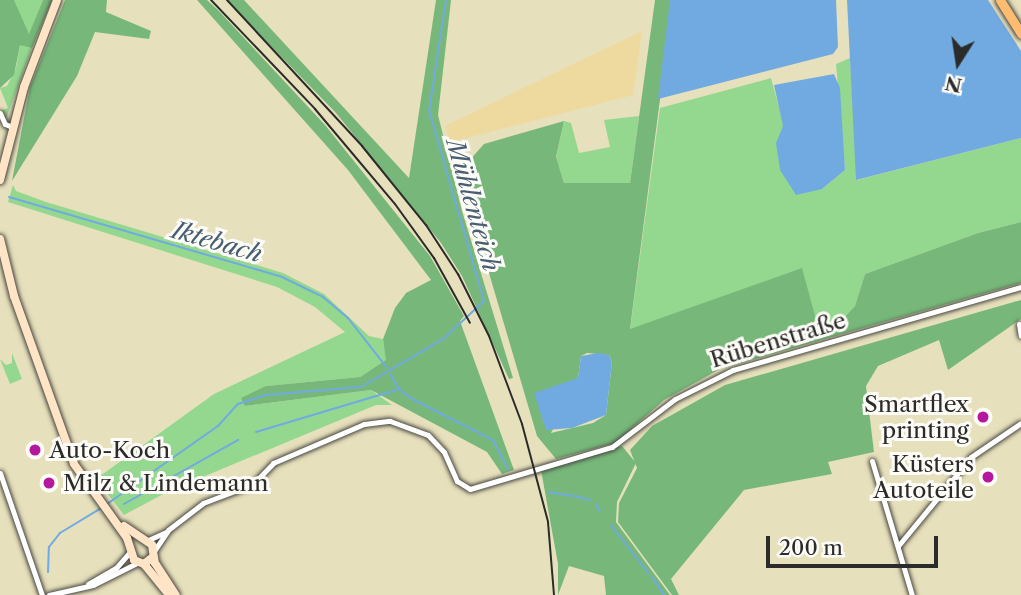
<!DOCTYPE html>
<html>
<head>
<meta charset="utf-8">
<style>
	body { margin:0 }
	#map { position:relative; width:1021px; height:595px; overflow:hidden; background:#e7e0bc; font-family:"Libre Caslon Text",serif }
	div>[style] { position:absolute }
	.green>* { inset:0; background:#94d890 }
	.forest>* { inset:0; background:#77b87a }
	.sand>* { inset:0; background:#eeda9e }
	.water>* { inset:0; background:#71aae0 }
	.stream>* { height:2px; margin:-1px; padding:0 1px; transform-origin:1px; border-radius:1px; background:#71aae0 }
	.roads { filter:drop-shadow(0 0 2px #474641) drop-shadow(0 0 2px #474641) }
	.minor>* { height:5px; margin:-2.5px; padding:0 2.5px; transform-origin:2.5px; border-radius:2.5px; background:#fff }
	.secondary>* { height:8px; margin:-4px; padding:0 4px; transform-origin:4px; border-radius:4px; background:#ffe4c6 }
	.primary>* { height:9px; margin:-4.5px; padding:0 4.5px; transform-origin:4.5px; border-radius:4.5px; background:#febc70 }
	.rail>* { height:2px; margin:-1px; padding:0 1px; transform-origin:1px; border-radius:1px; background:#2b2b2b }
	.dots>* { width:19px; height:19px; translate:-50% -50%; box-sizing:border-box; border:4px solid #fdfcf7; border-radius:50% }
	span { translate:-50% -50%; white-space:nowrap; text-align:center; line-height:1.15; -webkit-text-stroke:6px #fdfcf7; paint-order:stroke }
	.street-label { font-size:23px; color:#2b2b2b }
	.poi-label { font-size:23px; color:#2b2b2b }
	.right { translate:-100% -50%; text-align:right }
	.left { translate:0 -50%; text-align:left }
	.water-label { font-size:24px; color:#475e73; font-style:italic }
	.north { position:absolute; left:923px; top:28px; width:70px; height:70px; -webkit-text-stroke:5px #fdfcf7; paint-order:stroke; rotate:192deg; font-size:19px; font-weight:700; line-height:28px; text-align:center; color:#2b2b2b }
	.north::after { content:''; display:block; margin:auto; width:24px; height:32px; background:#2b2b2b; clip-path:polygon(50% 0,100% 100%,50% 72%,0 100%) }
	.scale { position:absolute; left:766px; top:536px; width:172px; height:32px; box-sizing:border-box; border:4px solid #2b2b2b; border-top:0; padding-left:9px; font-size:21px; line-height:24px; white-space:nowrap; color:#2b2b2b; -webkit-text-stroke:5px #fdfcf7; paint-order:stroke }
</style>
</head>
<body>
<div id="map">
	<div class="green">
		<div style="clip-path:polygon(14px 0,43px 0,30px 34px,26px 31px)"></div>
		<div style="clip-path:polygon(20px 44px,32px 48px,6px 119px,2px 110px,8px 108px,0 88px,7px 86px,16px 68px)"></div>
		<div style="clip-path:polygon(850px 58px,857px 180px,1021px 138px,1021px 222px,978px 233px,865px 274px,855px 306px,839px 323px,818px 330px,630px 330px,660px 108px,771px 78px,784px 126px,781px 131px,822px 189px,845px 170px,836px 64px)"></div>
		<div style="clip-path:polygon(639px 116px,630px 183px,564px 183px,556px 158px,564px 121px,571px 123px,579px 153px,610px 147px,604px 120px)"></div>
		<div style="clip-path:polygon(13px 185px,16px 191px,46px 202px,283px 273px,324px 294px,369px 336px,383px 339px,387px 360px,360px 377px,266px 386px,245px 406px,371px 390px,392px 405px,376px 405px,169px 491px,124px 515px,96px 479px,214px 394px,345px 332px,315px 307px,277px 287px,8px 202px)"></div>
		<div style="clip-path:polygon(12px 353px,22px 379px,10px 384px,0 359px,6px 365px,12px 363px)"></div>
	</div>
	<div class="forest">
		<div style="clip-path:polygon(0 0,14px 0,29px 34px,43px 0,52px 0,32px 48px,20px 45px,14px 75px,0 88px)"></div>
		<div style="clip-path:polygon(65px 0,107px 0,106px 12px,151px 31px,149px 39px,95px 32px,77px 76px,12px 181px,30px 87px)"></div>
		<div style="clip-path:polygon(197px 0,207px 0,218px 10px,325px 125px,430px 256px,464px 316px,460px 321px,514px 470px,502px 474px,487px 452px,371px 390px,245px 406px,241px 398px,266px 386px,360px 377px,386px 360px,383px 339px,395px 308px,406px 293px,431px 280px,348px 170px)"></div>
		<div style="clip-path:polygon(226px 0,244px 0,409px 178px,436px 0,451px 0,438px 115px,462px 211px,513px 378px,509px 379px,462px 276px,441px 243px,336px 113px)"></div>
		<div style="clip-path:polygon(evenodd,655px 0,673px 0,630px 329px,802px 268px,819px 330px,839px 323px,855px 306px,865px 274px,978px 233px,1021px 222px,1021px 283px,720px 369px,664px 400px,615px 443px,556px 459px,537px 436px,466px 195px,468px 162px,484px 144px,564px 121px,556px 157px,564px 183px,630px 183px,655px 0,587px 353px,609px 355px,612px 362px,606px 415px,593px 423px,551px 433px,578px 378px,581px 356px,587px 353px)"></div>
		<div style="clip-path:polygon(1021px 300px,1021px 319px,948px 370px,939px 340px,878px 366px,866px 386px,874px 452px,828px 462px,832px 474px,744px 490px,671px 579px,679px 595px,672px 595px,618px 522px,619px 503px,637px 468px,630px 450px,652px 426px,725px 385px)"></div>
		<div style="clip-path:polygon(622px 446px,636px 463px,617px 502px,616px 522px,670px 595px,606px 595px,604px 576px,569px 566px,558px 595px,558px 564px,541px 470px)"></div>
	</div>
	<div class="sand">
		<div style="clip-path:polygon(642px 31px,633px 95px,451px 142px,445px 126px)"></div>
	</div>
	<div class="water">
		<div style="clip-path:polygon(670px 0,836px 0,838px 47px,833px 54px,658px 99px)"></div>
		<div style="clip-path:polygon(847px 0,988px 0,1021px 51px,1021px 138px,856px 180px)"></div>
		<div style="clip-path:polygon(834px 74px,840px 88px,845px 170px,822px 189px,796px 195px,780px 170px,776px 143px,783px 126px,774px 85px)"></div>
		<div style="clip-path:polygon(598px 353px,609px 355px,612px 362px,606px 415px,572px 428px,546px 430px,534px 393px,578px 378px,581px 356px)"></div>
	</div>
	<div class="stream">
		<div style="left:9px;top:197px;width:284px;rotate:16.3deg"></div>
		<div style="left:282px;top:277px;width:46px;rotate:26deg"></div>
		<div style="left:323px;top:297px;width:33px;rotate:40deg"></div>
		<div style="left:348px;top:318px;width:63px;rotate:52deg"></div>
		<div style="left:390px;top:374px;width:17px;rotate:59deg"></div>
		<div style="left:399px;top:389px;width:16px;rotate:38deg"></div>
		<div style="left:412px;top:399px;width:91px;rotate:26.8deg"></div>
		<div style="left:493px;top:440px;width:33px;rotate:63deg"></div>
		<div style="left:256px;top:432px;width:149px;rotate:-16.7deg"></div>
		<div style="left:548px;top:492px;width:25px;rotate:9deg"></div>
		<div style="left:575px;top:496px;width:16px;rotate:15deg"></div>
		<div style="left:107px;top:504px;width:136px;rotate:-35.1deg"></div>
		<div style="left:218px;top:426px;width:30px;rotate:-48deg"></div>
		<div style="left:238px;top:404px;width:28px;rotate:-18deg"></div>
		<div style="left:265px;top:395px;width:96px;rotate:-4.8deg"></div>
		<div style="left:361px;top:387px;width:95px;rotate:-30.3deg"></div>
		<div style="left:443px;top:339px;width:56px;rotate:-42.8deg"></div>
		<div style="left:484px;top:301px;width:198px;rotate:-106.1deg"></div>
		<div style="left:429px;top:111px;width:112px;rotate:-81.3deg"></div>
		<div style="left:124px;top:504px;width:131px;rotate:-29.3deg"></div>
		<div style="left:596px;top:504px;width:8px;rotate:60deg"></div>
		<div style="left:611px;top:525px;width:62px;rotate:52.2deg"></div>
		<div style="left:48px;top:572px;width:25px;rotate:-88deg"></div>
		<div style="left:49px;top:547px;width:18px;rotate:-52deg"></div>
		<div style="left:60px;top:533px;width:50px;rotate:-31.2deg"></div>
		<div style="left:652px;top:577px;width:22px;rotate:56deg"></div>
	</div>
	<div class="roads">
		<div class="minor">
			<div style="left:0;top:113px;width:12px;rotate:66deg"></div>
			<div style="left:5px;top:124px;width:8px;rotate:23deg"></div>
			<div style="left:1019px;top:324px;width:12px;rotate:81deg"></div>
			<div style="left:872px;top:461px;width:140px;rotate:73.4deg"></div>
			<div style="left:0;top:473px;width:129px;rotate:71deg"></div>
			<div style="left:146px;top:541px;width:22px;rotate:-24deg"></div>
			<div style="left:898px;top:546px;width:115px;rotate:-50.6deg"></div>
			<div style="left:971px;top:457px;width:60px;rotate:-34.2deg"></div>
			<div style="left:154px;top:551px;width:25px;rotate:-56deg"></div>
			<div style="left:168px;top:530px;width:44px;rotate:-37.6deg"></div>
			<div style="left:203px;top:503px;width:53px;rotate:-20.8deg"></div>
			<div style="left:253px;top:484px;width:29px;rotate:-46deg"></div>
			<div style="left:273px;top:463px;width:99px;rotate:-23.2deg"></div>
			<div style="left:364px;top:424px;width:26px;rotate:-7deg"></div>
			<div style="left:390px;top:421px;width:40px;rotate:20.2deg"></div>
			<div style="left:428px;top:435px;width:23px;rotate:47deg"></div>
			<div style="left:444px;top:452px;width:32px;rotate:66deg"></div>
			<div style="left:457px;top:481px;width:15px;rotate:32deg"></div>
			<div style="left:470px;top:489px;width:148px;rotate:-16.5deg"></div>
			<div style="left:612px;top:447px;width:79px;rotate:-37.3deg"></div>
			<div style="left:675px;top:399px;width:65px;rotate:-26.6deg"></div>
			<div style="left:733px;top:370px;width:300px;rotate:-16.1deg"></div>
			<div style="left:88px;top:584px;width:32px;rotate:-30deg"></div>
			<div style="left:116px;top:568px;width:21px;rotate:-49deg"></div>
			<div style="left:49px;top:595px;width:45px;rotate:-12.8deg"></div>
			<div style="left:93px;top:585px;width:49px;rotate:-26.6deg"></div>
		</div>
		<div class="secondary">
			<div style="left:0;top:180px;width:96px;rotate:-75.5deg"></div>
			<div style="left:24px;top:87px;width:93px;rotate:-69.2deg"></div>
			<div style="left:0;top:239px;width:59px;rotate:76.2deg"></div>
			<div style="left:14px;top:296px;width:178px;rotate:70.3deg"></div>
			<div style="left:74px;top:464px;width:91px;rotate:54.4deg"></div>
			<div style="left:127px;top:538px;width:23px;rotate:72deg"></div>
			<div style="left:134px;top:560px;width:11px;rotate:22deg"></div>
			<div style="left:144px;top:564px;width:11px;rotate:-38deg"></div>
			<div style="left:124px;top:526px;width:34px;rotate:34deg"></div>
			<div style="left:152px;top:545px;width:18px;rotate:81deg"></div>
			<div style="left:155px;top:563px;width:38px;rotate:57deg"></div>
			<div style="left:144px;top:564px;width:40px;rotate:51deg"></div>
		</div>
		<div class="primary">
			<div style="left:1000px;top:0;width:40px;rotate:58deg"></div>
		</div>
	</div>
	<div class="rail">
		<div style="left:211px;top:0;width:151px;rotate:46.3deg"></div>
		<div style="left:315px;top:109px;width:124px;rotate:49.9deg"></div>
		<div style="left:395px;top:204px;width:67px;rotate:54.2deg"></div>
		<div style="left:434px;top:258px;width:74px;rotate:61deg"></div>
		<div style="left:227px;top:0;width:199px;rotate:47.2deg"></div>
		<div style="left:362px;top:146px;width:102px;rotate:51deg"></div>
		<div style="left:426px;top:225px;width:59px;rotate:56.9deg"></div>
		<div style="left:458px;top:274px;width:69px;rotate:63.4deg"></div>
		<div style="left:489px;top:336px;width:94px;rotate:69.4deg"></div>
		<div style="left:522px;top:424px;width:101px;rotate:75.1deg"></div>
		<div style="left:548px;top:522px;width:73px;rotate:85.3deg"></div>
	</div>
	<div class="dots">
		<div style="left:983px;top:417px;background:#b5179e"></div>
		<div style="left:35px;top:450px;background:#b5179e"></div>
		<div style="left:988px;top:477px;background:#b5179e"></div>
		<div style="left:49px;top:483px;background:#b5179e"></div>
	</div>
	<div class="street-label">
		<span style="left:778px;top:340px;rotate:-17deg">Rübenstraße</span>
	</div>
	<div class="poi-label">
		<span class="right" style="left:969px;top:417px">Smartflex<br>printing</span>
		<span class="left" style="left:49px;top:450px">Auto-Koch</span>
		<span class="right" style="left:974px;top:477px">Küsters<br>Autoteile</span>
		<span class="left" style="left:63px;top:483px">Milz &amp; Lindemann</span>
	</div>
	<div class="water-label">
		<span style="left:473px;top:205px;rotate:74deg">Mühlenteich</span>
		<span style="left:217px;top:242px;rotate:16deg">Iktebach</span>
	</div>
	<div class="north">N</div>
	<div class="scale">200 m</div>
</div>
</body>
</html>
